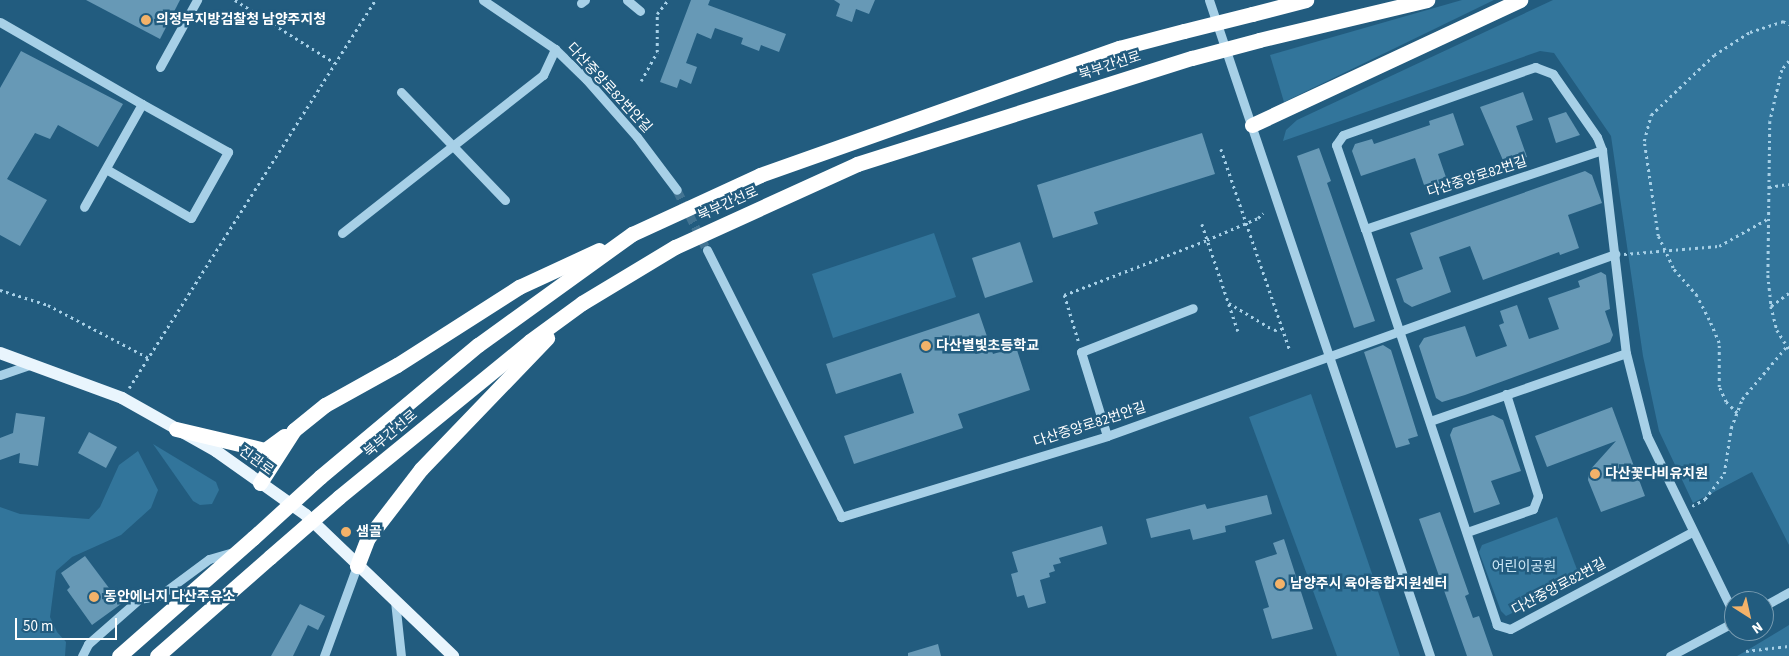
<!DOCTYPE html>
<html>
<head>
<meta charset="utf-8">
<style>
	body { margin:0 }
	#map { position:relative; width:1789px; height:656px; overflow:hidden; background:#225c7f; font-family:"Source Sans 3","Noto Sans KR",sans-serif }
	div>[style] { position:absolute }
	.green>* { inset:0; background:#32759b }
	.building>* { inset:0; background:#6799b6 }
	.minor-tunnel>* { height:9px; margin-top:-4.5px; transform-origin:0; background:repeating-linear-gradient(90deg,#437492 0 9px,transparent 0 13.5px) }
	.path>* { height:2.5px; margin-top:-1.25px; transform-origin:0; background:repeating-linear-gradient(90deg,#a7d0e7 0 2.5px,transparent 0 6.5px) }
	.minor>* { height:9px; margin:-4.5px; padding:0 4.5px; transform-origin:4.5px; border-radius:4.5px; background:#a7d0e7 }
	.major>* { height:12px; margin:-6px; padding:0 6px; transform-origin:6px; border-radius:6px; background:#e9f5fd }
	.highway>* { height:15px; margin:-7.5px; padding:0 7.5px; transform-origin:7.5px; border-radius:7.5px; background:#fff }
	.highway-bridge>* { height:15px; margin:-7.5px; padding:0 7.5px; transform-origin:7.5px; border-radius:7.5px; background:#fff }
	.dots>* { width:14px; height:14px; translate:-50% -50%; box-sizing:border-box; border:2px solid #225c7f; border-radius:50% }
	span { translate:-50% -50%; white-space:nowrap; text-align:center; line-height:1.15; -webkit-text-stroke:5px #225c7f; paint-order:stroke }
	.poi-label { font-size:14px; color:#fff; font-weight:700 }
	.left { translate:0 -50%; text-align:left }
	.street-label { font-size:14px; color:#fff }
	.park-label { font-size:14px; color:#cbe6f5 }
	.north { position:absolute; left:1724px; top:591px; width:50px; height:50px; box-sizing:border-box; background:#225c7f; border:1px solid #7a9db2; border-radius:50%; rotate:145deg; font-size:14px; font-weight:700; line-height:20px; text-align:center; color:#fff }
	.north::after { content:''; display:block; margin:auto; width:18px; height:22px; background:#f3b269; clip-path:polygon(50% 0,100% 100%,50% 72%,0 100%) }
	.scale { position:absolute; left:15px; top:618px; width:102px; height:22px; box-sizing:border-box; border:2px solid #fff; border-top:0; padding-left:6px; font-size:15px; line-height:18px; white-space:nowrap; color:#fff; -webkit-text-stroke:4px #225c7f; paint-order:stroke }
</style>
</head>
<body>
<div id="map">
	<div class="green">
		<div style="clip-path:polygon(1462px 0,1494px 0,1284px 102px,1270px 55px)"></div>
		<div style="clip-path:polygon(1553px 0,1789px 0,1789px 545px,1752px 472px,1693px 503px,1659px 431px,1643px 356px,1611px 136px,1554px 53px,1540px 51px,1283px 141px,1286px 130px,1297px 120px)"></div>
		<div style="clip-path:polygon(934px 233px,956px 297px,833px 338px,812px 274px)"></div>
		<div style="clip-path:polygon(1311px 394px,1400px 656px,1337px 656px,1249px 417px)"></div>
		<div style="clip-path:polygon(153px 444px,216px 482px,219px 490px,212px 504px,200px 505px,193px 501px)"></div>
		<div style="clip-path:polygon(138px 451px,158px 490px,151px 508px,121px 535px,72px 557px,56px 571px,50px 617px,57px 632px,66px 642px,65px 656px,0 656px,0 507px,20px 514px,89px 519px,100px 507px,119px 465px)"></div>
		<div style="clip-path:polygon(1557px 517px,1581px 580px,1506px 616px,1501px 611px,1479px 552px,1482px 545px)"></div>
		<div style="clip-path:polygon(1789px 625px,1789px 656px,1737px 656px,1746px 651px)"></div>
	</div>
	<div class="building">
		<div style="clip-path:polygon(86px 0,180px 0,160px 39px)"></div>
		<div style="clip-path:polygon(691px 0,710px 0,708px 5px,786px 34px,779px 52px,761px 45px,759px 51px,741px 44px,743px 38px,715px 28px,711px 39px,697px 33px,686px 63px,697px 67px,691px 84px,680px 79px,677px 88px,660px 82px)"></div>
		<div style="clip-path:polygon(834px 0,875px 0,869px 14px,856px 9px,852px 22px,836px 16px,840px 4px)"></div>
		<div style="clip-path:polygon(21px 51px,123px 104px,98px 147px,58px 125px,50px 139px,35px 133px,7px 179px,47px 200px,20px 246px,0 235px,0 88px)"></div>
		<div style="clip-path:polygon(1523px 92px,1533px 120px,1516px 126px,1527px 157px,1505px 165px,1480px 107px)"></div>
		<div style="clip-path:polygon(1566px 112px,1580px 135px,1556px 143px,1548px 118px)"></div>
		<div style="clip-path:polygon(1453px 113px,1464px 145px,1438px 154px,1448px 183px,1426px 191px,1415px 158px,1361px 176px,1352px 151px,1355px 144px,1372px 139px,1374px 144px,1430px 125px,1429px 121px)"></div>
		<div style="clip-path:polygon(1202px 133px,1215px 174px,1094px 212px,1098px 224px,1053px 238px,1037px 185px)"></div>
		<div style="clip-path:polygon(1319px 148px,1331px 181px,1327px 183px,1375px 321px,1354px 328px,1297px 156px)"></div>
		<div style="clip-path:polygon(1585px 171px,1592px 175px,1602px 203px,1568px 215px,1579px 248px,1560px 255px,1559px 252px,1483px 280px,1470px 246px,1439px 257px,1451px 292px,1412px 307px,1404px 302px,1396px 279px,1423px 269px,1410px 233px)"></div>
		<div style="clip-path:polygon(1020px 242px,1033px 282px,985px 298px,972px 258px)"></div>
		<div style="clip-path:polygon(1601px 272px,1606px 275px,1610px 309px,1605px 311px,1613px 335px,1610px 342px,1465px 395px,1442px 402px,1436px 398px,1419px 346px,1424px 338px,1465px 326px,1476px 357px,1507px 346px,1499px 325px,1504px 323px,1500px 311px,1517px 305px,1529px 339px,1559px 329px,1548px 298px,1580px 287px,1578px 281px)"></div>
		<div style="clip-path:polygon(979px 313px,993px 354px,1016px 347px,1030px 390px,958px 414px,963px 428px,854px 464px,844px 436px,914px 413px,901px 373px,836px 394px,826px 364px)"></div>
		<div style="clip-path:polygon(1383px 345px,1391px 350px,1418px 436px,1408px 439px,1410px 444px,1396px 448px,1364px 352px)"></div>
		<div style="clip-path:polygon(1612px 407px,1645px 496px,1601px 512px,1588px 480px,1589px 471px,1616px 441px,1547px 467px,1535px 436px)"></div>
		<div style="clip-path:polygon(16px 413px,45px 417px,38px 466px,19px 463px,20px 453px,0 460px,0 438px,13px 433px)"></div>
		<div style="clip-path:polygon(1493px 415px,1503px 420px,1521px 471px,1491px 481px,1500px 504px,1474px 513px,1450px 435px,1453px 428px)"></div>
		<div style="clip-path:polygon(89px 432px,117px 447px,106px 468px,78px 453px)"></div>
		<div style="clip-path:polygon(1267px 495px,1272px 514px,1225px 526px,1226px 532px,1193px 540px,1190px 529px,1151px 538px,1146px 519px,1205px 504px,1207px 509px)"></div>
		<div style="clip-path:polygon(1440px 512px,1469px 594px,1465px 596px,1473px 618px,1479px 616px,1493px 656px,1467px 656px,1419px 519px)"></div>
		<div style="clip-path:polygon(1102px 526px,1107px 544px,1059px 558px,1061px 563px,1053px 565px,1055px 571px,1049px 573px,1050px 577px,1040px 580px,1046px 603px,1028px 608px,1024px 595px,1017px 597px,1011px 574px,1018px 572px,1012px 552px)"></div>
		<div style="clip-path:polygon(1284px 539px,1313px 629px,1272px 639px,1263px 609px,1269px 607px,1255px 561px,1277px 554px,1273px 543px)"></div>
		<div style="clip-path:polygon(85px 556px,121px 604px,92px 625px,67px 590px,70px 587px,61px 573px)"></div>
		<div style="clip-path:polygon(300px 604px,325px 616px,318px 630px,308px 625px,293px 656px,271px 656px)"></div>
		<div style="clip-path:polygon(938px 644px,941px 656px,908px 656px,908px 653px)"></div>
	</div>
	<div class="minor-tunnel">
		<div style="left:677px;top:190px;width:67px;rotate:63.4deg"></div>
	</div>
	<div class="path">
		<div style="left:235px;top:0;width:118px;rotate:32.2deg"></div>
		<div style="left:1789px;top:61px;width:11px;rotate:128deg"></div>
		<div style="left:1782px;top:70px;width:52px;rotate:103.2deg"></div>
		<div style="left:1770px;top:121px;width:154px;rotate:90.7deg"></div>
		<div style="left:1768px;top:275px;width:31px;rotate:84deg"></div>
		<div style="left:1771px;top:306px;width:25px;rotate:76deg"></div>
		<div style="left:1777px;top:330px;width:22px;rotate:58deg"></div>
		<div style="left:641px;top:81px;width:33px;rotate:-61deg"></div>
		<div style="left:657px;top:52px;width:38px;rotate:-90deg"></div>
		<div style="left:657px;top:14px;width:18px;rotate:-52deg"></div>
		<div style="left:1221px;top:149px;width:213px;rotate:71.1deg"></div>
		<div style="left:1769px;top:187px;width:20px;rotate:-9deg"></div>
		<div style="left:1202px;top:224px;width:113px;rotate:71.4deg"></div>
		<div style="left:1624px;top:254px;width:95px;rotate:-4.8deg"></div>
		<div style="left:1719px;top:246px;width:57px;rotate:-29.2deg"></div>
		<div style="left:0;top:290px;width:50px;rotate:17.4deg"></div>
		<div style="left:48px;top:305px;width:114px;rotate:27.7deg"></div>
		<div style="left:1229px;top:303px;width:52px;rotate:31deg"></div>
		<div style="left:1274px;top:330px;width:8px;rotate:-7deg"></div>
		<div style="left:1771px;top:306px;width:22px;rotate:-36deg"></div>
		<div style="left:1078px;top:341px;width:48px;rotate:-106.9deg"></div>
		<div style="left:1064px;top:295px;width:153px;rotate:-21deg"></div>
		<div style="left:1207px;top:240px;width:56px;rotate:-23.3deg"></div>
		<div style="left:1258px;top:218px;width:7px;rotate:-45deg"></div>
		<div style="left:129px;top:388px;width:459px;rotate:-57.6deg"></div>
		<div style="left:1737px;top:413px;width:16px;rotate:-135deg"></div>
		<div style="left:1726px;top:402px;width:17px;rotate:-115deg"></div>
		<div style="left:1719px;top:387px;width:44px;rotate:-90deg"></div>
		<div style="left:1719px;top:343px;width:25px;rotate:-113deg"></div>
		<div style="left:1709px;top:320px;width:27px;rotate:-117deg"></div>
		<div style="left:1697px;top:296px;width:37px;rotate:-131deg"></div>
		<div style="left:1673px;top:268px;width:35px;rotate:-115deg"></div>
		<div style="left:1658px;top:236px;width:96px;rotate:-98.4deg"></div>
		<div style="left:1644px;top:141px;width:27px;rotate:-75deg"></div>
		<div style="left:1651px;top:115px;width:87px;rotate:-43.6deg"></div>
		<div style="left:1714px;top:55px;width:43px;rotate:-32.6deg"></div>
		<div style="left:1750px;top:32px;width:35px;rotate:-18deg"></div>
		<div style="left:1783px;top:21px;width:7px;rotate:27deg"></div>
		<div style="left:1692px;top:506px;width:15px;rotate:-28deg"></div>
		<div style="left:1705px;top:499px;width:31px;rotate:-53deg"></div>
		<div style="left:1724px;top:474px;width:47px;rotate:-81.3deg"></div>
		<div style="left:1731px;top:428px;width:31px;rotate:-69deg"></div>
		<div style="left:1742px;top:399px;width:70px;rotate:-49.7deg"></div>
		<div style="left:1746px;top:651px;width:43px;rotate:-6.6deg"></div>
	</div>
	<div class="minor">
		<div style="left:483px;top:0;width:87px;rotate:34.2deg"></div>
		<div style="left:555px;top:49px;width:43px;rotate:44.1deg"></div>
		<div style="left:586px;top:79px;width:77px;rotate:48.7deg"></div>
		<div style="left:637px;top:137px;width:66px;rotate:53deg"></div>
		<div style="left:627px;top:0;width:17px;rotate:40deg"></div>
		<div style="left:1209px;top:0;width:692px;rotate:71.38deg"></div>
		<div style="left:581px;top:3px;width:5px;rotate:-37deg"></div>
		<div style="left:0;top:22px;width:164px;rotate:30deg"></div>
		<div style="left:142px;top:104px;width:118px;rotate:119.4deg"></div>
		<div style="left:160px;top:67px;width:77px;rotate:-61.1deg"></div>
		<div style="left:401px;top:92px;width:150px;rotate:46.1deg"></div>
		<div style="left:106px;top:169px;width:98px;rotate:30deg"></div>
		<div style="left:191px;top:218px;width:76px;rotate:-60.7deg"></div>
		<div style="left:228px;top:152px;width:98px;rotate:-150.8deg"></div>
		<div style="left:1365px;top:229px;width:89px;rotate:-109deg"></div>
		<div style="left:1336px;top:145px;width:12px;rotate:-55deg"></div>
		<div style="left:1343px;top:135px;width:204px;rotate:-19.5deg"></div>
		<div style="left:1535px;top:67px;width:19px;rotate:21deg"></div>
		<div style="left:1553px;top:74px;width:77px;rotate:55.1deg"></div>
		<div style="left:1597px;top:137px;width:14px;rotate:69deg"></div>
		<div style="left:342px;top:233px;width:256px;rotate:-38.2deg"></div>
		<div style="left:543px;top:75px;width:29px;rotate:-65deg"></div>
		<div style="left:707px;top:250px;width:299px;rotate:63.3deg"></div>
		<div style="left:841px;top:517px;width:278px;rotate:-16.9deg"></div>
		<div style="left:1107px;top:436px;width:540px;rotate:-19.71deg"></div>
		<div style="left:0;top:375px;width:34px;rotate:-19deg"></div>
		<div style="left:1430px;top:421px;width:207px;rotate:-19.1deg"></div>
		<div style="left:1107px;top:436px;width:88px;rotate:-107.2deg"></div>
		<div style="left:1081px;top:352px;width:120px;rotate:-21.4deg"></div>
		<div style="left:1467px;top:532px;width:70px;rotate:-19.2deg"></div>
		<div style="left:1533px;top:509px;width:14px;rotate:-69deg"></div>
		<div style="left:1538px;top:496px;width:107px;rotate:-107.4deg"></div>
		<div style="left:1692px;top:532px;width:206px;rotate:151.9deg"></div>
		<div style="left:1510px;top:629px;width:14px;rotate:-163deg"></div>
		<div style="left:1497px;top:625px;width:417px;rotate:-108.4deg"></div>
		<div style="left:1365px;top:229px;width:250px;rotate:-18.4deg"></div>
		<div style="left:1602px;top:150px;width:204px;rotate:83.3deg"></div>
		<div style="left:1626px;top:353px;width:86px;rotate:75.8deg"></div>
		<div style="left:1647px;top:436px;width:198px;rotate:64deg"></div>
		<div style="left:395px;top:601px;width:55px;rotate:83.8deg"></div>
		<div style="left:1764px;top:606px;width:29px;rotate:-29deg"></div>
		<div style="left:82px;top:656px;width:13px;rotate:-63deg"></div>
		<div style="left:88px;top:644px;width:68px;rotate:-41.4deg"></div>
		<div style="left:139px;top:599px;width:20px;rotate:-9deg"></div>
		<div style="left:159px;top:596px;width:62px;rotate:-36.5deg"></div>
		<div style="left:209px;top:559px;width:25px;rotate:-16deg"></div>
		<div style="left:324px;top:656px;width:96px;rotate:-69.9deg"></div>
		<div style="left:1670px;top:656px;width:72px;rotate:-28deg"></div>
	</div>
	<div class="major">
		<div style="left:0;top:353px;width:130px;rotate:20.2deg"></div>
		<div style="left:122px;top:398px;width:108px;rotate:29.4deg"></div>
		<div style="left:216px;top:451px;width:110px;rotate:35.4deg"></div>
		<div style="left:306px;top:515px;width:204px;rotate:43.8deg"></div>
	</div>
	<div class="highway">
		<div style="left:1252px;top:14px;width:56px;rotate:-14.5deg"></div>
		<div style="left:1259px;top:40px;width:173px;rotate:-13.4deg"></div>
		<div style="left:1252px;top:125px;width:296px;rotate:-25deg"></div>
		<div style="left:176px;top:429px;width:91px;rotate:13.3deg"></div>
		<div style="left:265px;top:450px;width:24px;rotate:-36deg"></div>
		<div style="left:320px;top:477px;width:206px;rotate:-39.9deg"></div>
		<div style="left:478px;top:345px;width:190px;rotate:-35.8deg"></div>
		<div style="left:632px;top:234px;width:141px;rotate:-24.7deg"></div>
		<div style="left:760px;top:175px;width:381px;rotate:-19.5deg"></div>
		<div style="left:1119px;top:48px;width:67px;rotate:-14.7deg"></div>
		<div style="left:260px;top:483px;width:63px;rotate:-57.3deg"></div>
		<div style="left:294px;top:430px;width:40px;rotate:-39deg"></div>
		<div style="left:325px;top:405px;width:82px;rotate:-29.1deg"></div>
		<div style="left:397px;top:365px;width:145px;rotate:-32.6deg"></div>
		<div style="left:519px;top:287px;width:88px;rotate:-24.8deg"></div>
		<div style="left:339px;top:497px;width:247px;rotate:-39.2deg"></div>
		<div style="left:530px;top:341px;width:64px;rotate:-36.2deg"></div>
		<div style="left:582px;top:303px;width:109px;rotate:-31.1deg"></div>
		<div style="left:675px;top:247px;width:200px;rotate:-24.5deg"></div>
		<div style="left:857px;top:164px;width:351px;rotate:-17.6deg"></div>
		<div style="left:357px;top:566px;width:30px;rotate:-69deg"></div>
		<div style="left:368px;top:538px;width:87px;rotate:-52.5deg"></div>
		<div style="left:421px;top:469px;width:182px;rotate:-46.1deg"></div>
		<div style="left:119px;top:656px;width:179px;rotate:-41.4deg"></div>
		<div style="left:157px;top:656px;width:150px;rotate:-41.2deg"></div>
	</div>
	<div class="highway-bridge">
		<div style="left:1184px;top:31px;width:70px;rotate:-14deg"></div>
		<div style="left:1192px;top:58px;width:69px;rotate:-15deg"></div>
		<div style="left:253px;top:538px;width:91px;rotate:-42.3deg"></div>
		<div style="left:270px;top:557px;width:91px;rotate:-41deg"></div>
	</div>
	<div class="dots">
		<div style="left:146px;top:20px;background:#f3b269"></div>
		<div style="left:926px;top:346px;background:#f3b269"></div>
		<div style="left:1595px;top:474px;background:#f3b269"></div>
		<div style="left:346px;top:532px;background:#f3b269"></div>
		<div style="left:1280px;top:584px;background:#f3b269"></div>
		<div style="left:94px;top:597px;background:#f3b269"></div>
	</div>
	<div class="poi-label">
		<span class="left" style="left:156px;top:20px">의정부지방검찰청 남양주지청</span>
		<span class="left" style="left:936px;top:346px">다산별빛초등학교</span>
		<span class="left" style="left:1605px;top:474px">다산꽃다비유치원</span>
		<span class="left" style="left:356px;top:532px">샘골</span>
		<span class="left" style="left:1290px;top:584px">남양주시 육아종합지원센터</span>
		<span class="left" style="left:104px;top:597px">동안에너지 다산주유소</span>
	</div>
	<div class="street-label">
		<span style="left:1110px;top:66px;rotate:-18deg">북부간선로</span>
		<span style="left:609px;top:88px;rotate:47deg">다산중앙로82번안길</span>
		<span style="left:1477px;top:177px;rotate:-18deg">다산중앙로82번길</span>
		<span style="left:728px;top:204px;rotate:-24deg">북부간선로</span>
		<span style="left:1090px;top:425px;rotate:-18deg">다산중앙로82번안길</span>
		<span style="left:391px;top:434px;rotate:-40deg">북부간선로</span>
		<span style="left:256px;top:461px;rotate:36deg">진관로</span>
		<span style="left:1559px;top:587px;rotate:-28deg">다산중앙로82번길</span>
	</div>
	<div class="park-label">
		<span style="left:1524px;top:567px">어린이공원</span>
	</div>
	<div class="north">N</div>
	<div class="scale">50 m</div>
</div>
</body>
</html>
